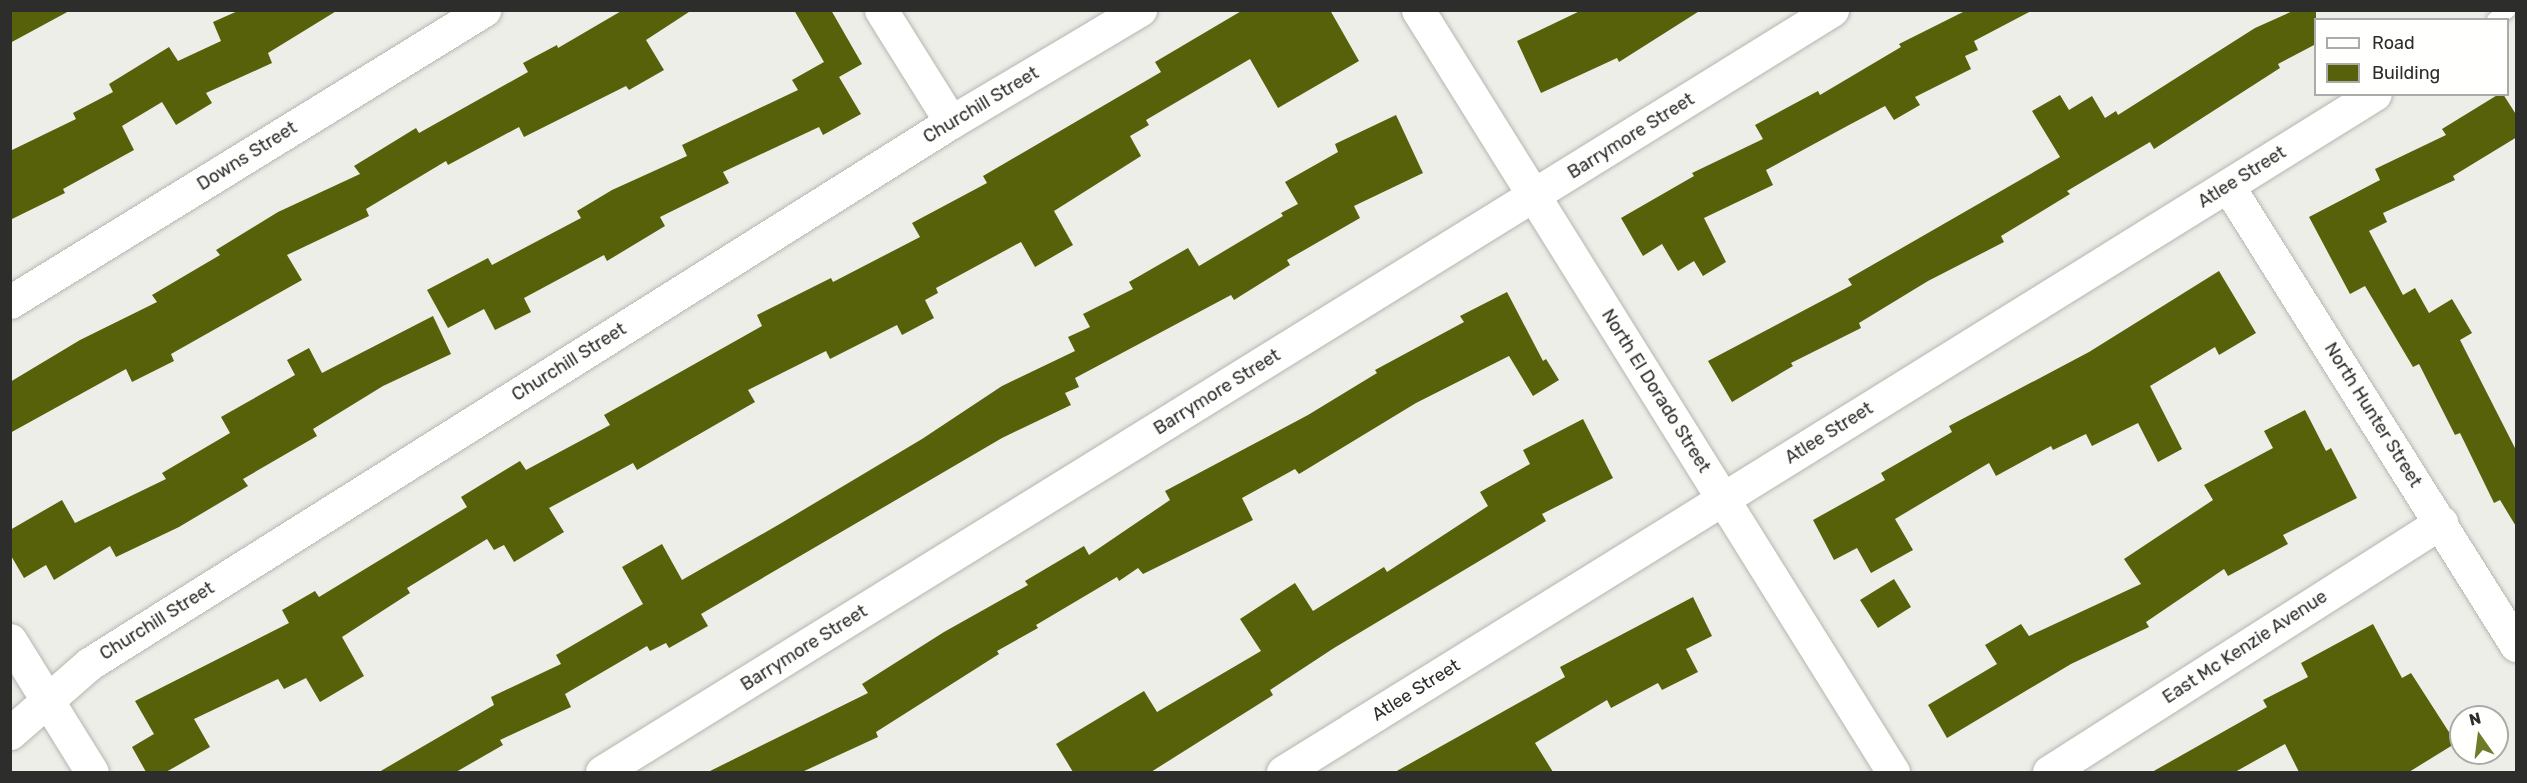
<!DOCTYPE html>
<html>
<head>
<meta charset="utf-8">
<style>
	body { margin:0 }
	#map { position:relative; width:2527px; height:783px; overflow:hidden; background:#edeee8; font-family:Rubik,sans-serif }
	div>[style] { position:absolute }
	.building>* { inset:0; background:#57610a }
	.roads { filter:drop-shadow(0 0 2px #b5b6b0) drop-shadow(0 0 2px #b5b6b0) }
	.service>* { height:16px; margin:-8px; padding:0 8px; transform-origin:8px; border-radius:8px; background:#fff }
	.minor>* { height:33px; margin:-16.5px; padding:0 16.5px; transform-origin:16.5px; border-radius:16.5px; background:#fff }
	.secondary>* { height:33px; margin:-16.5px; padding:0 16.5px; transform-origin:16.5px; border-radius:16.5px; background:#fff }
	span { translate:-50% -50%; white-space:nowrap; text-align:center; line-height:1.15; -webkit-text-stroke:6px #fffffe; paint-order:stroke }
	.street-label { font-size:18px; color:#2d2d2b }
	.frame { position:absolute; inset:0; border:12px solid #2d2d2b; pointer-events:none }
	.legend { position:absolute; left:2314px; top:18px; width:195px; height:78px; box-sizing:border-box; background:#fffffe; border:2px solid #ababaa; margin:0; padding:8px 10px; list-style:none; font-size:18px; color:#2d2d2b }
	.legend li { display:flex; align-items:center; gap:12px; height:30px }
	.legend b { width:30px; border:2px solid #ababaa }
	.north { position:absolute; left:2449px; top:705px; width:60px; height:60px; box-sizing:border-box; background:#fffffe; border:2px solid #ababaa; border-radius:50%; rotate:346deg; font-size:16px; font-weight:700; line-height:24px; text-align:center; color:#2d2d2b }
	.north::after { content:''; display:block; margin:auto; width:21px; height:27px; background:#6f7b27; clip-path:polygon(50% 0,100% 100%,50% 72%,0 100%) }
</style>
</head>
<body>
<div id="map">
	<div class="building">
		<div style="clip-path:polygon(10px 10px,71px 10px,10px 43px)"></div>
		<div style="clip-path:polygon(240px 10px,338px 10px,268px 53px,272px 63px,206px 93px,212px 103px,176px 125px,162px 102px,122px 126px,134px 150px,63px 189px,65px 193px,10px 220px,10px 151px,76px 119px,73px 113px,113px 92px,109px 84px,169px 47px,178px 61px,221px 41px,213px 22px)"></div>
		<div style="clip-path:polygon(623px 10px,692px 10px,646px 40px,664px 70px,629px 90px,626px 86px,524px 137px,519px 127px,448px 165px,446px 161px,366px 209px,369px 216px,287px 255px,302px 280px,171px 354px,174px 361px,132px 382px,126px 369px,10px 433px,10px 382px,80px 340px,157px 302px,152px 295px,220px 255px,216px 250px,278px 212px,360px 174px,354px 166px,416px 128px,419px 133px,528px 72px,523px 63px,557px 45px,558px 48px)"></div>
		<div style="clip-path:polygon(794px 10px,831px 10px,862px 64px,839px 77px,861px 114px,823px 135px,819px 127px,723px 172px,729px 183px,660px 217px,665px 226px,607px 261px,604px 255px,524px 298px,531px 312px,495px 330px,484px 309px,448px 328px,427px 290px,488px 258px,492px 265px,581px 218px,577px 211px,612px 190px,687px 156px,682px 145px,798px 90px,792px 80px,824px 62px)"></div>
		<div style="clip-path:polygon(1243px 10px,1330px 10px,1359px 61px,1278px 108px,1250px 59px,1146px 120px,1149px 125px,1130px 136px,1141px 156px,1054px 211px,1073px 245px,1035px 267px,1021px 242px,936px 288px,938px 293px,925px 300px,934px 318px,902px 335px,897px 325px,830px 359px,826px 351px,748px 390px,755px 402px,637px 470px,633px 463px,549px 508px,564px 532px,514px 562px,504px 545px,494px 550px,487px 539px,407px 588px,410px 593px,342px 637px,364px 676px,320px 702px,306px 678px,284px 689px,278px 679px,194px 719px,210px 747px,166px 772px,146px 772px,132px 747px,154px 734px,135px 701px,289px 623px,282px 610px,315px 591px,319px 597px,467px 507px,461px 497px,520px 461px,526px 470px,610px 425px,604px 415px,762px 326px,757px 315px,831px 278px,833px 282px,920px 237px,912px 223px,987px 183px,983px 176px,1161px 72px,1155px 62px)"></div>
		<div style="clip-path:polygon(1582px 10px,1701px 10px,1619px 62px,1617px 58px,1541px 93px,1517px 41px)"></div>
		<div style="clip-path:polygon(1967px 10px,2033px 10px,1974px 41px,1978px 50px,1965px 56px,1971px 69px,1915px 97px,1920px 105px,1894px 120px,1885px 106px,1849px 125px,1766px 170px,1773px 185px,1704px 218px,1726px 262px,1703px 276px,1694px 261px,1678px 271px,1662px 244px,1643px 256px,1621px 218px,1694px 176px,1692px 173px,1763px 139px,1755px 125px,1818px 91px,1820px 95px,1901px 47px,1899px 44px)"></div>
		<div style="clip-path:polygon(2295px 10px,2316px 10px,2316px 44px,2278px 64px,2280px 68px,2154px 149px,2150px 142px,2067px 191px,2070px 194px,2001px 236px,2004px 242px,1928px 281px,1859px 323px,1861px 328px,1791px 363px,1793px 366px,1732px 402px,1708px 361px,1852px 285px,1848px 279px,2060px 157px,2032px 111px,2060px 95px,2069px 110px,2092px 96px,2105px 118px,2116px 111px,2118px 115px,2255px 28px)"></div>
		<div style="clip-path:polygon(2499px 94px,2503px 94px,2517px 116px,2517px 137px,2453px 176px,2455px 180px,2383px 213px,2387px 222px,2369px 231px,2403px 295px,2415px 288px,2429px 313px,2452px 299px,2472px 333px,2460px 340px,2517px 452px,2517px 528px,2500px 500px,2494px 503px,2460px 433px,2455px 435px,2419px 364px,2413px 367px,2365px 286px,2350px 294px,2309px 217px,2380px 180px,2375px 169px,2446px 135px,2442px 129px)"></div>
		<div style="clip-path:polygon(1396px 115px,1423px 173px,1354px 206px,1360px 218px,1287px 260px,1290px 265px,1234px 300px,1231px 295px,1075px 378px,1079px 387px,1065px 393px,1071px 405px,1002px 438px,701px 614px,708px 626px,669px 648px,666px 643px,650px 651px,647px 646px,565px 694px,571px 707px,500px 740px,503px 745px,456px 772px,379px 772px,494px 705px,491px 697px,561px 664px,556px 655px,643px 604px,622px 567px,662px 544px,682px 580px,778px 525px,922px 439px,1002px 386px,1075px 351px,1068px 337px,1090px 327px,1083px 314px,1133px 289px,1129px 282px,1188px 248px,1199px 266px,1283px 216px,1281px 213px,1298px 204px,1285px 182px,1338px 152px,1335px 144px)"></div>
		<div style="clip-path:polygon(2219px 271px,2256px 333px,2219px 355px,2215px 347px,2150px 386px,2182px 449px,2158px 462px,2138px 423px,2092px 446px,2086px 434px,2053px 450px,2051px 446px,1996px 476px,1989px 463px,1895px 519px,1913px 550px,1871px 573px,1857px 548px,1834px 560px,1813px 520px,1885px 480px,1881px 473px,1952px 432px,1949px 426px,2089px 352px)"></div>
		<div style="clip-path:polygon(1507px 292px,1543px 361px,1546px 359px,1559px 380px,1533px 396px,1509px 356px,1416px 403px,1299px 474px,1295px 469px,1242px 498px,1253px 520px,1143px 574px,1138px 568px,1119px 581px,1117px 577px,1036px 625px,1038px 628px,997px 651px,999px 654px,876px 732px,878px 737px,802px 772px,708px 772px,868px 693px,862px 684px,944px 632px,1028px 585px,1025px 581px,1084px 546px,1089px 555px,1170px 500px,1165px 491px,1308px 415px,1377px 373px,1375px 370px,1464px 322px,1460px 316px)"></div>
		<div style="clip-path:polygon(433px 316px,451px 354px,383px 386px,313px 429px,317px 436px,243px 479px,248px 486px,179px 527px,116px 557px,110px 546px,54px 580px,46px 565px,24px 578px,10px 554px,10px 530px,62px 500px,75px 523px,166px 479px,162px 473px,230px 433px,221px 417px,295px 375px,287px 360px,309px 348px,322px 373px)"></div>
		<div style="clip-path:polygon(2305px 410px,2326px 451px,2331px 448px,2357px 498px,2283px 535px,2288px 544px,2228px 576px,2224px 569px,2146px 622px,2149px 627px,2071px 664px,1947px 738px,1928px 705px,1997px 664px,1985px 645px,2021px 624px,2029px 636px,2141px 584px,2124px 559px,2213px 500px,2204px 485px,2273px 448px,2264px 431px)"></div>
		<div style="clip-path:polygon(1583px 419px,1613px 478px,1542px 514px,1546px 521px,1334px 648px,1270px 690px,1273px 695px,1151px 772px,1073px 772px,1056px 744px,1144px 691px,1157px 712px,1261px 651px,1240px 619px,1295px 583px,1313px 611px,1384px 567px,1387px 572px,1488px 506px,1480px 492px,1530px 464px,1523px 450px)"></div>
		<div style="clip-path:polygon(1894px 579px,1911px 607px,1878px 628px,1860px 600px)"></div>
		<div style="clip-path:polygon(1693px 597px,1712px 636px,1686px 649px,1698px 672px,1662px 690px,1658px 683px,1611px 708px,1607px 700px,1535px 743px,1553px 772px,1395px 772px,1565px 677px,1560px 667px)"></div>
		<div style="clip-path:polygon(2373px 624px,2402px 678px,2411px 673px,2456px 743px,2409px 772px,2299px 772px,2285px 744px,2235px 772px,2152px 772px,2267px 707px,2263px 700px,2308px 677px,2301px 663px)"></div>
	</div>
	<div class="roads">
		<div class="service">
			<div style="left:2495px;top:20px;width:16px;rotate:-38deg"></div>
		</div>
		<div class="minor">
			<div style="left:881px;top:10px;width:132px;rotate:58deg"></div>
			<div style="left:2228px;top:186px;width:542px;rotate:57.89deg"></div>
			<div style="left:10px;top:302px;width:557px;rotate:-31.63deg"></div>
			<div style="left:10px;top:640px;width:155px;rotate:58.2deg"></div>
			<div style="left:10px;top:733px;width:105px;rotate:-41.1deg"></div>
			<div style="left:89px;top:664px;width:1018px;rotate:-32.16deg"></div>
			<div style="left:951px;top:122px;width:220px;rotate:-30.7deg"></div>
			<div style="left:602px;top:772px;width:1447px;rotate:-31.78deg"></div>
			<div style="left:1283px;top:772px;width:1285px;rotate:-31.84deg"></div>
			<div style="left:2049px;top:772px;width:465px;rotate:-32.5deg"></div>
		</div>
		<div class="secondary">
			<div style="left:1418px;top:10px;width:898px;rotate:58.06deg"></div>
		</div>
	</div>
	<div class="street-label">
		<span style="left:981px;top:105px;rotate:-31deg">Churchill Street</span>
		<span style="left:1631px;top:136px;rotate:-32deg">Barrymore Street</span>
		<span style="left:247px;top:156px;rotate:-32deg">Downs Street</span>
		<span style="left:2242px;top:177px;rotate:-32deg">Atlee Street</span>
		<span style="left:569px;top:362px;rotate:-32deg">Churchill Street</span>
		<span style="left:1656px;top:391px;rotate:58deg">North El Dorado Street</span>
		<span style="left:1217px;top:392px;rotate:-32deg">Barrymore Street</span>
		<span style="left:2373px;top:415px;rotate:58deg">North Hunter Street</span>
		<span style="left:1829px;top:433px;rotate:-32deg">Atlee Street</span>
		<span style="left:157px;top:621px;rotate:-32deg">Churchill Street</span>
		<span style="left:2245px;top:647px;rotate:-33deg">East Mc Kenzie Avenue</span>
		<span style="left:804px;top:648px;rotate:-32deg">Barrymore Street</span>
		<span style="left:1416px;top:690px;rotate:-32deg">Atlee Street</span>
	</div>
	<div class="frame"></div>
	<ul class="legend">
	<li><b style="height:8px;background:#fff"></b>Road</li>
	<li><b style="height:16px;background:#57610a"></b>Building</li>
	</ul>
	<div class="north">N</div>
</div>
</body>
</html>
